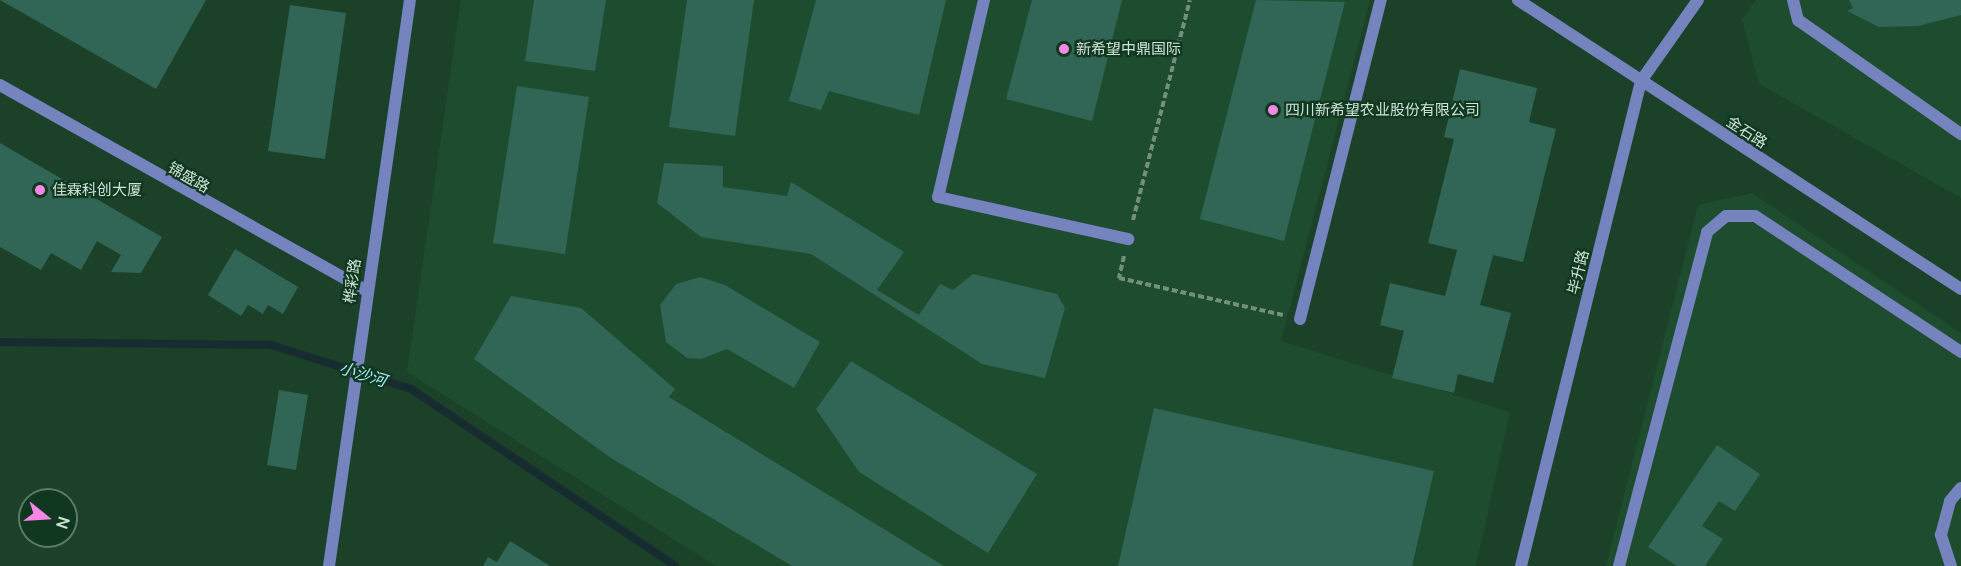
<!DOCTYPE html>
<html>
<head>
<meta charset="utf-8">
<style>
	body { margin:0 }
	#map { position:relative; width:1961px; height:566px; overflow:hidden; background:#1c4129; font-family:Manrope,"Noto Sans SC",sans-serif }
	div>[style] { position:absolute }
	.built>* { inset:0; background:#1e4c2e }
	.stream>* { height:8px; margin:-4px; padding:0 4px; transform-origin:4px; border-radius:4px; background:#172c31 }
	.building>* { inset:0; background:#316556 }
	.path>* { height:4px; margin-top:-2px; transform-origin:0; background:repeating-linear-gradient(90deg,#74907d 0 6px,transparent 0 9px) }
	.service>* { height:12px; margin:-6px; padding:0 6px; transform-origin:6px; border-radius:6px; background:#7583be }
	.minor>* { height:12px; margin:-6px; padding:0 6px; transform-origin:6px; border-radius:6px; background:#7583be }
	.tertiary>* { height:12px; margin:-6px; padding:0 6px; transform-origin:6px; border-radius:6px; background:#7583be }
	.dots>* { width:16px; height:16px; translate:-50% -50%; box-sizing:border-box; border:3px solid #10371f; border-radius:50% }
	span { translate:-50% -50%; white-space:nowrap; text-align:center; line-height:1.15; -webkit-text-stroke:4.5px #10371f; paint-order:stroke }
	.poi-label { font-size:15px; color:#cee2d3 }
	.left { translate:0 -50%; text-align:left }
	.street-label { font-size:15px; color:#cee2d3 }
	.water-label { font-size:16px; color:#a7e8f7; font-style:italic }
	.north { position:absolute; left:18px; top:488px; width:60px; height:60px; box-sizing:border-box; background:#10371f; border:2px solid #5c7b67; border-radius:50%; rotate:108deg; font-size:16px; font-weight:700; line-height:24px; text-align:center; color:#cee2d3 }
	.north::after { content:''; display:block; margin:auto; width:21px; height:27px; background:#f987e8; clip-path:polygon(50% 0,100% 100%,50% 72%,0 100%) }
</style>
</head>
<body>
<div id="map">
	<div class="built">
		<div style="clip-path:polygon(461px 0,1370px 0,1281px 341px,1510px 412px,1476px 566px,716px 566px,407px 372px)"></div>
		<div style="clip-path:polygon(1756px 0,1961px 0,1961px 198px,1759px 84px,1742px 19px)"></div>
		<div style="clip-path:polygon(1752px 193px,1961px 333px,1961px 566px,1606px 566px,1698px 205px)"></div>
	</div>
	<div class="stream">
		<div style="left:0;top:342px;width:271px;rotate:0.6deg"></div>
		<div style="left:271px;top:345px;width:147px;rotate:17.4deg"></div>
		<div style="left:411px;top:389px;width:318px;rotate:33.8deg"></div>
	</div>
	<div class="building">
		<div style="clip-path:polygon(0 0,206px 0,156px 89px)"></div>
		<div style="clip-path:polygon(534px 0,606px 0,595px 71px,525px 61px)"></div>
		<div style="clip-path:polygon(687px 0,754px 0,735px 136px,669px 127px)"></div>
		<div style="clip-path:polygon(816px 0,946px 0,919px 115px,829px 91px,821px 110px,789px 101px)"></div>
		<div style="clip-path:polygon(1032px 0,1122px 0,1092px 121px,1006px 99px)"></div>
		<div style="clip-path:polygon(1256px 0,1345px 2px,1284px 241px,1200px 219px)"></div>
		<div style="clip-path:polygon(1849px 0,1961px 0,1961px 15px,1918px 26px,1879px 27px,1847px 11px,1853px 8px)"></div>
		<div style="clip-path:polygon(290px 5px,346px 13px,325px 159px,268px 151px)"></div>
		<div style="clip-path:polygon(1460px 69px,1537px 88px,1529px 122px,1556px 129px,1523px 262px,1493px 255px,1480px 305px,1511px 313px,1493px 383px,1458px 374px,1454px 393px,1392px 378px,1404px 331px,1380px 325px,1390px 283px,1445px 296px,1457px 250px,1428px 243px,1454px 139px,1444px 137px)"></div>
		<div style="clip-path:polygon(517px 86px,589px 97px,565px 254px,493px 243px)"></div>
		<div style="clip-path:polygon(0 143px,162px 237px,141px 273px,111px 272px,121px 255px,97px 241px,81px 270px,51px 253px,41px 270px,0 247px)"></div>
		<div style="clip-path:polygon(664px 163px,723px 166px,723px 187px,787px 196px,791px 182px,904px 252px,877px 290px,919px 315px,940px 284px,953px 290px,973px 274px,1057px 294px,1065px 308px,1045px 378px,982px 364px,811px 254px,701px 237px,657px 203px)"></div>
		<div style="clip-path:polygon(235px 249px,298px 287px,283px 314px,268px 305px,263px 314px,248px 305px,241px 316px,208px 295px)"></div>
		<div style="clip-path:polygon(700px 277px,725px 285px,820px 342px,794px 388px,727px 349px,701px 359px,687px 358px,666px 342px,660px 305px,676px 284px)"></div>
		<div style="clip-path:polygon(511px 296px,581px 308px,675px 389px,669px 397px,944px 566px,792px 566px,611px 458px,474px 359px)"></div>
		<div style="clip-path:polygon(851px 361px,1037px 474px,988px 553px,859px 472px,816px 409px)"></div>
		<div style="clip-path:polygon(279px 390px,308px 395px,296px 470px,267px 465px)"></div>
		<div style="clip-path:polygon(1154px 408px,1434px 471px,1412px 566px,1118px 566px)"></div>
		<div style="clip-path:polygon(1717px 445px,1760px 474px,1735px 511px,1719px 501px,1702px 526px,1723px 539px,1705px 566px,1677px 566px,1648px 547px)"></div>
		<div style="clip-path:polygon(510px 541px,550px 566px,483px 566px,488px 557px,497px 562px)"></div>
	</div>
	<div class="path">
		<div style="left:1133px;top:220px;width:227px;rotate:-75.5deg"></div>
		<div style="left:1124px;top:256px;width:23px;rotate:103deg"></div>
		<div style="left:1119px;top:278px;width:168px;rotate:12.7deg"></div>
	</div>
	<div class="service">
		<div style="left:984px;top:0;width:202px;rotate:103.1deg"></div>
		<div style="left:938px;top:197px;width:195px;rotate:12.5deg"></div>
		<div style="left:1793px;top:0;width:21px;rotate:76deg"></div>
		<div style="left:1798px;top:20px;width:199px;rotate:35deg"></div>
		<div style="left:1300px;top:319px;width:329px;rotate:-75.8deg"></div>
	</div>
	<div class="minor">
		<div style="left:0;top:85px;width:420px;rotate:29.3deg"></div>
		<div style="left:329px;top:566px;width:572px;rotate:-81.86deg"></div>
		<div style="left:1619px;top:566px;width:345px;rotate:-75.2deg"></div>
		<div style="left:1707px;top:232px;width:25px;rotate:-40deg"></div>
		<div style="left:1726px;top:216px;width:29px"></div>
		<div style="left:1755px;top:216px;width:247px;rotate:33.4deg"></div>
		<div style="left:1951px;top:566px;width:33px;rotate:-108deg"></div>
		<div style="left:1941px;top:535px;width:35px;rotate:-75deg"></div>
		<div style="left:1950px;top:501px;width:17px;rotate:-50deg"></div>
	</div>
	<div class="tertiary">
		<div style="left:1518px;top:0;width:529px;rotate:33.12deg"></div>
		<div style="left:1521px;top:566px;width:500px;rotate:-76.1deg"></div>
		<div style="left:1641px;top:81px;width:99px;rotate:-54.9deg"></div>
	</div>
	<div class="dots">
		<div style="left:1064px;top:49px;background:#f987e8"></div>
		<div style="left:1273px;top:110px;background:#f987e8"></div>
		<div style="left:40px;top:190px;background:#f987e8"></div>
	</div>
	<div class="poi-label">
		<span class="left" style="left:1076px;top:49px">新希望中鼎国际</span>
		<span class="left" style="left:1285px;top:110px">四川新希望农业股份有限公司</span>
		<span class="left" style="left:52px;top:190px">佳霖科创大厦</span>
	</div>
	<div class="street-label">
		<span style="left:1747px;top:132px;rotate:33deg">金石路</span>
		<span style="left:189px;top:177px;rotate:30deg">锦盛路</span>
		<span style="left:1578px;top:272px;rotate:-76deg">毕升路</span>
		<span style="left:352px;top:281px;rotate:-82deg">桦彩路</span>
	</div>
	<div class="water-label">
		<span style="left:363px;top:374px;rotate:17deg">小沙河</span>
	</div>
	<div class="north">N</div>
</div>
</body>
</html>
